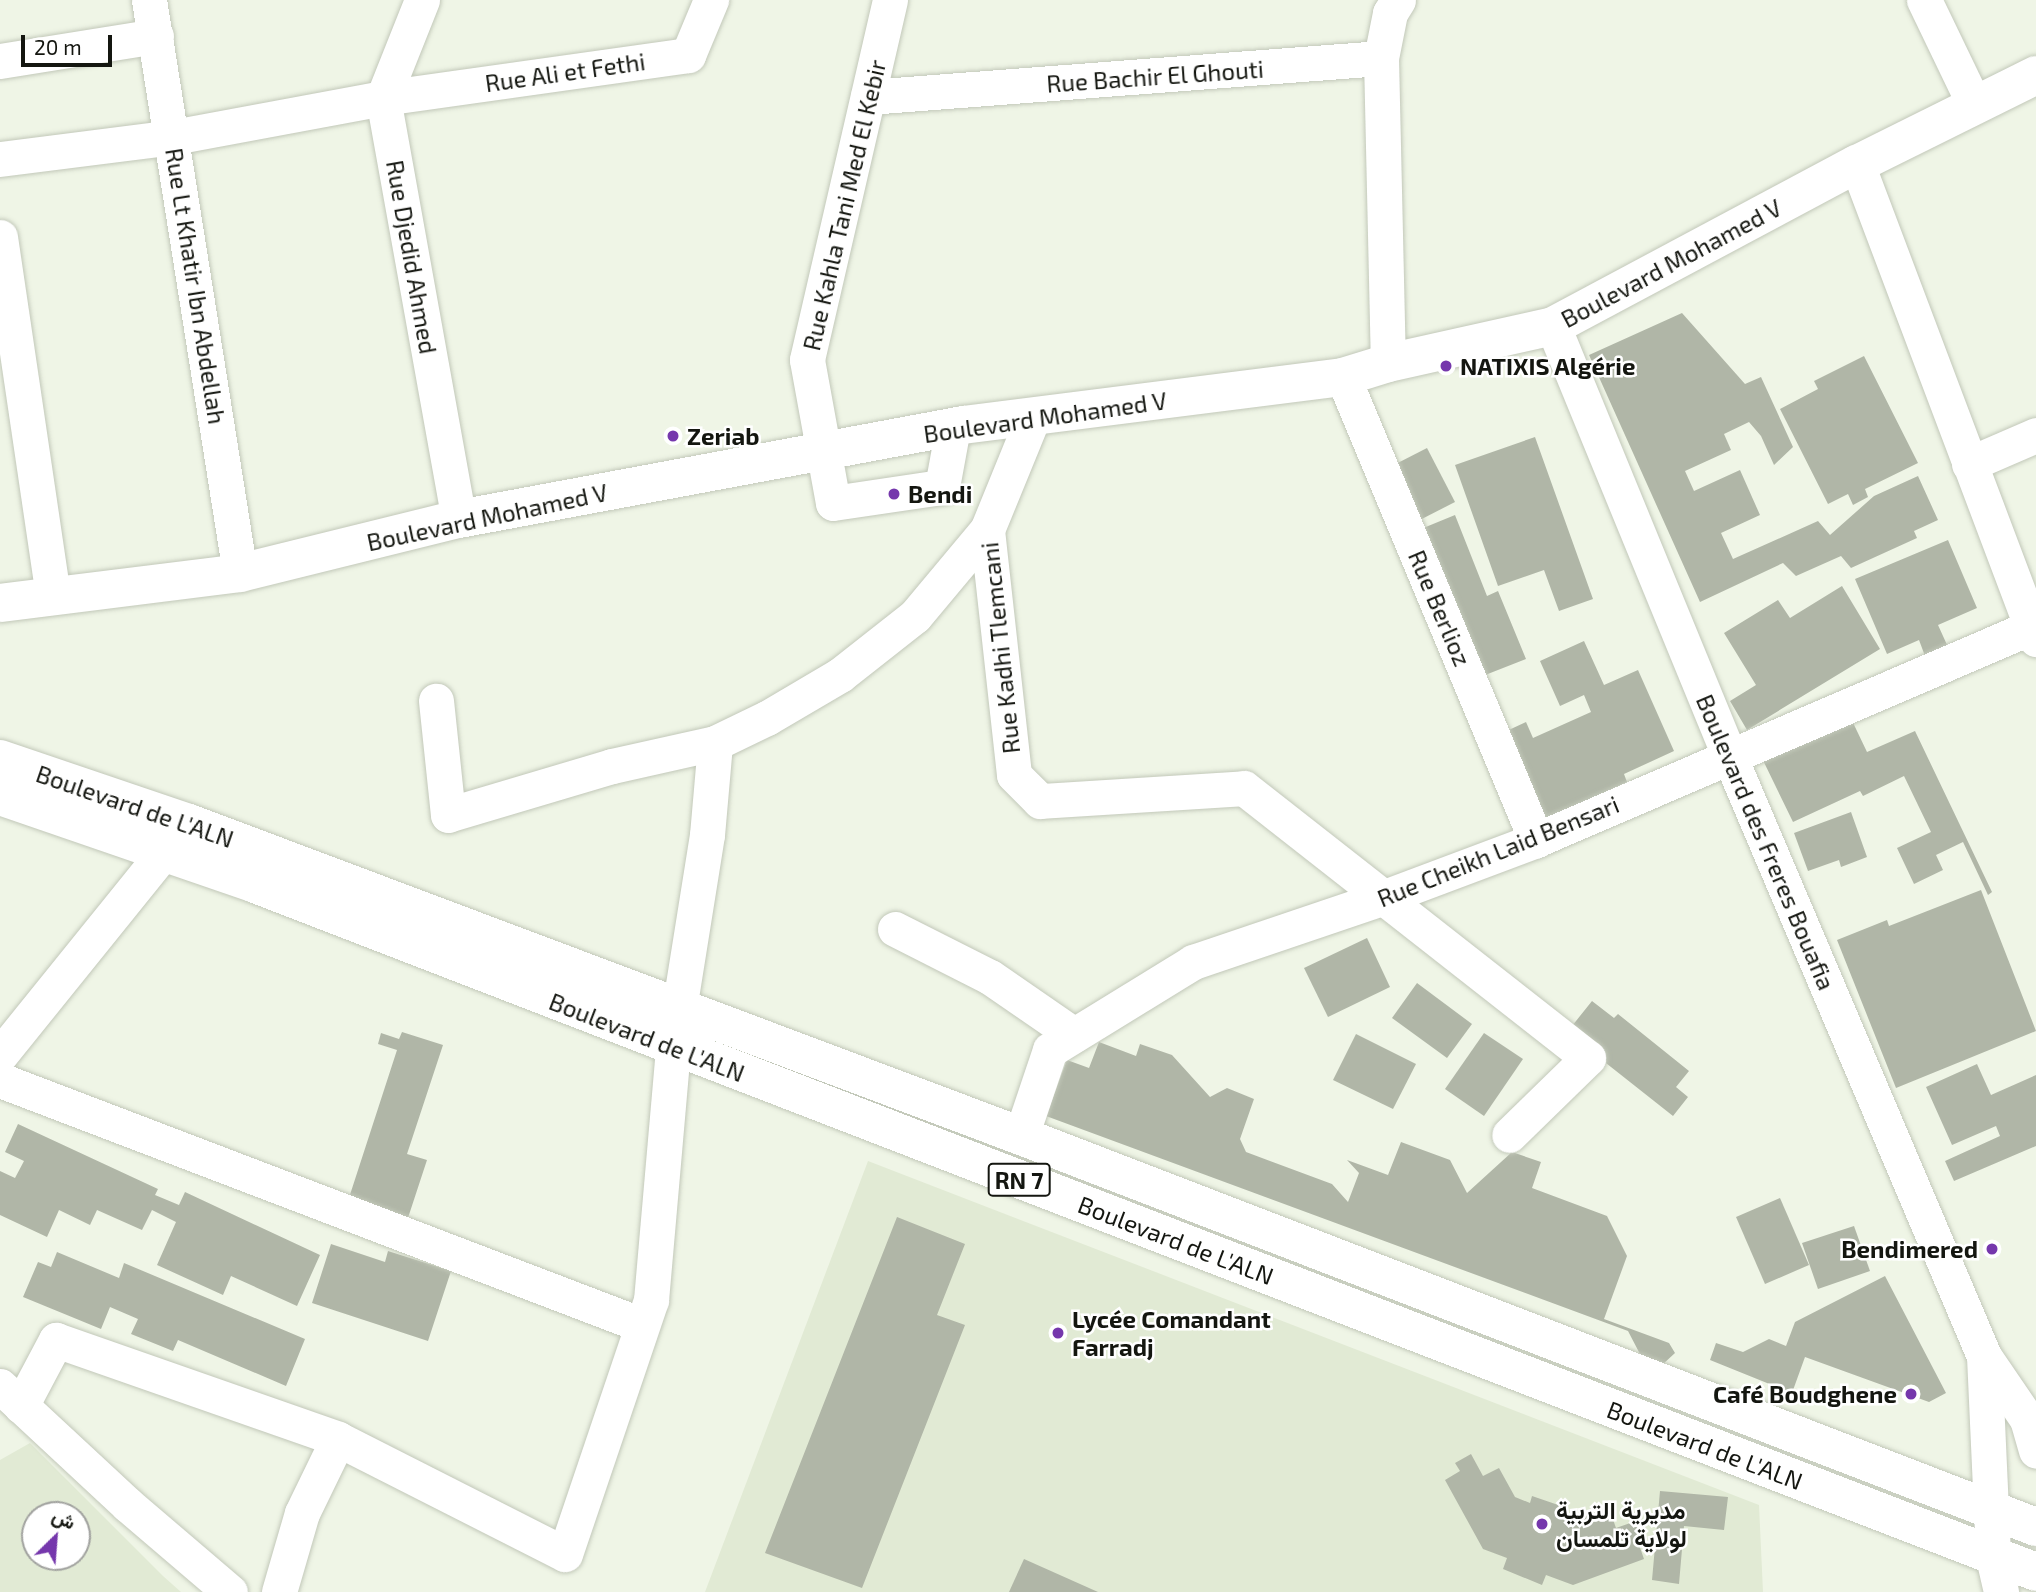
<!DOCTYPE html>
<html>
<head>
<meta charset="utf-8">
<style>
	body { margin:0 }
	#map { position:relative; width:2036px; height:1592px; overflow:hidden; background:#eff5e6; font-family:"Exo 2",Vazirmatn,sans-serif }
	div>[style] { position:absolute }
	.built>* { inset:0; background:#e1ead4 }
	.building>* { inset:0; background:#b0b6a7 }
	.roads { filter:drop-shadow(0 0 2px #c2c8b9) drop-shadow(0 0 2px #c2c8b9) }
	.minor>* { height:35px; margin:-17.5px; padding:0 17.5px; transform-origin:17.5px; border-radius:17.5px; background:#fff }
	.major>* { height:38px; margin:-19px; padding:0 19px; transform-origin:19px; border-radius:19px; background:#fff }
	.dots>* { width:19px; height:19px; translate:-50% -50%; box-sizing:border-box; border:4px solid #fff; border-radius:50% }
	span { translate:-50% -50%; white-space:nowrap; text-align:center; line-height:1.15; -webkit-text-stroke:5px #fff; paint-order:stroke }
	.shield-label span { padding:2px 5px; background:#fff; border:2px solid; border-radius:5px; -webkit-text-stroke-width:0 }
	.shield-label { font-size:23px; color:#141610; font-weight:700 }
	.street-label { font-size:24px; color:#141610 }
	.poi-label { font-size:24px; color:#141610; font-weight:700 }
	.left { translate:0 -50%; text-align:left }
	.right { translate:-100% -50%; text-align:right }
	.north { position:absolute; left:21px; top:1501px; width:70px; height:70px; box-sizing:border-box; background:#fff; border:2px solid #a1a29f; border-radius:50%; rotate:25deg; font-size:19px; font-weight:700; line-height:28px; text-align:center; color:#141610 }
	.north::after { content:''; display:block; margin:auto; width:24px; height:32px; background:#7537ac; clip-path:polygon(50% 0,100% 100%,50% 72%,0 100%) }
	.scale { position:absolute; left:21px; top:35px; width:91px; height:32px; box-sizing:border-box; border:4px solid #141610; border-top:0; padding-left:9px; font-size:21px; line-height:24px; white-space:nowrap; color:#141610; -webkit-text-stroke:5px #fff; paint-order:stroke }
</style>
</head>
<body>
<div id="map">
	<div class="built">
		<div style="clip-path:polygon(868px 1161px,1759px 1505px,1763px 1592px,705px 1592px)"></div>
		<div style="clip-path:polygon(evenodd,30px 1443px,163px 1576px,181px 1592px,0 1592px,0 1460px,30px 1443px,77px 1515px,77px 1557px,35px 1557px,35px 1515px,77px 1515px)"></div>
	</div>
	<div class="building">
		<div style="clip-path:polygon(1682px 313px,1745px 384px,1761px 377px,1793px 447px,1774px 465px,1761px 436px,1749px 422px,1724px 434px,1731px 450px,1685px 471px,1694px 491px,1740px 470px,1760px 515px,1721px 533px,1733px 559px,1818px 521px,1830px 535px,1874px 496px,1918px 476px,1938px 520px,1914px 531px,1917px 538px,1851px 568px,1841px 556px,1796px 576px,1783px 563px,1700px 602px,1589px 355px)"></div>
		<div style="clip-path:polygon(1864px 356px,1918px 463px,1865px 489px,1868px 497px,1853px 505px,1848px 494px,1828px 504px,1780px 409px,1818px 389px,1814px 381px)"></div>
		<div style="clip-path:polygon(1535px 437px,1593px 599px,1559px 611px,1544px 570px,1498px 586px,1455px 465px)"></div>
		<div style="clip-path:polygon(1427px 448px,1455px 502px,1412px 524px,1384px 470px)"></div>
		<div style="clip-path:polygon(1455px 515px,1487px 596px,1498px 591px,1526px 659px,1475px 679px,1416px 531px)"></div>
		<div style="clip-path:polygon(1948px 540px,1977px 608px,1938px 625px,1948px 647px,1925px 656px,1919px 640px,1887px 654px,1855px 579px)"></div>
		<div style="clip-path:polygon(1842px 586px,1880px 649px,1747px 730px,1730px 701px,1756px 685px,1724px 633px,1778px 600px,1790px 618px)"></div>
		<div style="clip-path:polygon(1584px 641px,1604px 685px,1638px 670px,1674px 751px,1624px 774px,1627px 782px,1538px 823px,1498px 735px,1526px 722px,1533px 738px,1591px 712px,1584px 695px,1560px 706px,1540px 661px)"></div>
		<div style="clip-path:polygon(1846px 708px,1867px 752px,1915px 731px,1992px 892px,1988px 895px,1963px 842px,1936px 855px,1943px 870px,1914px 884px,1897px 848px,1931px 832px,1904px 776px,1863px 796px,1860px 791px,1793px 822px,1758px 750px)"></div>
		<div style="clip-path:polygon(1851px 812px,1867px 857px,1841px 867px,1839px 860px,1808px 871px,1794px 833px)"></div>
		<div style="clip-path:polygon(1981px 890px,2036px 1031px,1896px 1088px,1837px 940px,1887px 920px,1889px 926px)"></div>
		<div style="clip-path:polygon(1367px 938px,1390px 987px,1328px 1017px,1304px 968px)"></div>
		<div style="clip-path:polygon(1417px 983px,1472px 1024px,1447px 1058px,1392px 1018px)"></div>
		<div style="clip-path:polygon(1592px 1001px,1614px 1018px,1618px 1014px,1689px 1071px,1676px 1087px,1688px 1097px,1673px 1116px,1592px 1052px,1564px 1036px)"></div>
		<div style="clip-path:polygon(402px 1032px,443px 1045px,407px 1154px,427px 1160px,405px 1227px,346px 1207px,397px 1050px,378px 1044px,381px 1033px,399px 1039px)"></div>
		<div style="clip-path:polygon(1484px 1033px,1523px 1059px,1484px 1116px,1445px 1089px)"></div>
		<div style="clip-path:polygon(1356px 1034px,1416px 1064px,1393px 1109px,1333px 1080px)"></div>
		<div style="clip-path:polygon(1099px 1042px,1136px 1056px,1140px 1044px,1172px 1055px,1210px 1097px,1227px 1088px,1254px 1099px,1240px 1139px,1246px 1152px,1332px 1184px,1348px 1202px,1359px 1173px,1347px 1160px,1388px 1175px,1401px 1142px,1450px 1160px,1467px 1193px,1512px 1152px,1541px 1162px,1532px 1188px,1607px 1216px,1627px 1256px,1604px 1319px,1669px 1343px,1675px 1353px,1662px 1365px,1642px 1358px,1628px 1331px,1046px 1116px,1067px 1060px,1089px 1068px)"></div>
		<div style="clip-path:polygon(1977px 1064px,1991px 1095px,2036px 1075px,2036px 1146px,1954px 1181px,1945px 1161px,2000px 1136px,1996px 1126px,1952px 1145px,1926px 1087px)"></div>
		<div style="clip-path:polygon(18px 1124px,158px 1189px,155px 1195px,179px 1205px,185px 1192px,320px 1255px,297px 1306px,231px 1276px,223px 1295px,157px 1265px,176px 1222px,152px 1210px,142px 1230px,97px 1210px,90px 1225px,59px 1210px,47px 1237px,0 1215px,0 1171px,15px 1178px,24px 1161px,5px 1152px)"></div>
		<div style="clip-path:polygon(1780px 1198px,1809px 1265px,1765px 1284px,1736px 1217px)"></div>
		<div style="clip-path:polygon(897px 1217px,965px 1244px,937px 1315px,965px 1325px,862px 1588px,765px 1553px)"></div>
		<div style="clip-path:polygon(1854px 1226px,1870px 1271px,1818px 1289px,1802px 1243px)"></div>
		<div style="clip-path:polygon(331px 1244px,385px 1262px,388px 1251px,451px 1271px,428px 1341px,312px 1303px)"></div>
		<div style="clip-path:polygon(57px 1252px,119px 1278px,124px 1263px,305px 1339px,286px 1386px,178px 1340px,173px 1351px,131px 1334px,138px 1319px,110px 1307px,101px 1329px,23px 1297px,38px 1262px,51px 1267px)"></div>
		<div style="clip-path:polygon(1885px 1276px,1946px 1393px,1929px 1402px,1805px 1357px,1792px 1393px,1710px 1360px,1716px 1343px,1743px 1352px,1769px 1339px,1786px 1346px,1795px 1322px)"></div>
		<div style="clip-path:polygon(1471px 1454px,1483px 1476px,1499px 1468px,1515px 1497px,1530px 1503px,1532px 1496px,1567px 1508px,1565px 1515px,1577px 1519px,1609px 1508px,1616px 1528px,1639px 1520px,1646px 1539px,1638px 1542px,1644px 1559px,1573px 1585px,1546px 1575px,1542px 1585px,1503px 1569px,1507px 1558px,1483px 1549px,1445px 1480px,1460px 1471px,1455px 1463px)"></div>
		<div style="clip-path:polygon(1660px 1491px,1728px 1497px,1724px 1530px,1684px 1526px,1679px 1584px,1652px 1580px)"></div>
		<div style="clip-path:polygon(1024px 1559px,1098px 1592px,1009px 1592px)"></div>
	</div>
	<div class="roads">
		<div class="minor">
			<div style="left:149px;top:0;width:580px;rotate:80.98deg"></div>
			<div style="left:422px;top:0;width:105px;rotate:111.7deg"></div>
			<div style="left:383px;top:98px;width:428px;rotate:79.8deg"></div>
			<div style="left:890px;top:0;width:369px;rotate:103deg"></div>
			<div style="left:807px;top:360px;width:145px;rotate:79.7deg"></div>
			<div style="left:833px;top:503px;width:110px;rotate:-8.4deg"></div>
			<div style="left:942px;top:487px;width:61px;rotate:-79.6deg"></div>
			<div style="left:1924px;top:0;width:115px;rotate:64.3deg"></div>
			<div style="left:1381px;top:58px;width:305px;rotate:88.7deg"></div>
			<div style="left:0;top:61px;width:158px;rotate:-9.1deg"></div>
			<div style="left:868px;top:97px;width:514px;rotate:-4.35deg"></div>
			<div style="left:1381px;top:58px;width:46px;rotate:-78.7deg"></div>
			<div style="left:1390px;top:13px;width:15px;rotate:-58deg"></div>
			<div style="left:0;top:159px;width:174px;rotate:-7.2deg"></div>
			<div style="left:173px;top:137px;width:214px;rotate:-10.5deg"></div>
			<div style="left:383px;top:98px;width:308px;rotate:-8deg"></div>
			<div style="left:688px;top:55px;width:60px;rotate:-67.3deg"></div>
			<div style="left:1857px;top:164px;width:508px;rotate:69.35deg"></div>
			<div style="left:0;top:237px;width:363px;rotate:81.6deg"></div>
			<div style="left:1553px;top:326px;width:464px;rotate:67.7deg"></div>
			<div style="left:1729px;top:755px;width:653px;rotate:67.01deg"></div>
			<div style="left:1984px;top:1356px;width:76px;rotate:55.7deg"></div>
			<div style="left:2027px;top:1419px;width:33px;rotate:74deg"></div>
			<div style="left:1343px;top:377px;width:502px;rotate:67.37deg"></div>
			<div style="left:1969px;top:464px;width:73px;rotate:-23.4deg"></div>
			<div style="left:987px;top:530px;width:246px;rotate:83.7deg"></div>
			<div style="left:1014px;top:775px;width:37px;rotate:45deg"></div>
			<div style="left:1040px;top:801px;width:204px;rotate:-3.6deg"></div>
			<div style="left:1244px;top:788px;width:437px;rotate:38.1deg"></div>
			<div style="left:1588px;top:1058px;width:110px;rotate:135.7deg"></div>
			<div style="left:715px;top:743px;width:58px;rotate:-25.7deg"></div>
			<div style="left:767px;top:718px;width:85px;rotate:-30.5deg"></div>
			<div style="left:840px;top:675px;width:95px;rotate:-38.2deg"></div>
			<div style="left:915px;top:616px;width:112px;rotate:-50.1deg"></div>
			<div style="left:987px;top:530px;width:122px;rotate:-67.8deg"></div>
			<div style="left:895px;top:929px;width:106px;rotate:26.8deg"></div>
			<div style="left:990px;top:977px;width:102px;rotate:34.6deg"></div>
			<div style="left:0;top:1055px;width:261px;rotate:-51.1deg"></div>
			<div style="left:0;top:1080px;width:687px;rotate:20.89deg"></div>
			<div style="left:1021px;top:1136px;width:91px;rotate:-71.4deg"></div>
			<div style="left:1050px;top:1050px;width:168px;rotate:-31.6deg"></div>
			<div style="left:1193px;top:962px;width:200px;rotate:-18.7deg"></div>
			<div style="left:1382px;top:898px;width:165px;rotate:-20.6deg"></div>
			<div style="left:1536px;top:840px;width:544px;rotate:-23.27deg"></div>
			<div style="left:1984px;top:1356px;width:201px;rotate:87.4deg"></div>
			<div style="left:1993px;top:1557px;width:36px;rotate:77deg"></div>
			<div style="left:0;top:1386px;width:175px;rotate:42.9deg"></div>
			<div style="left:128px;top:1505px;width:134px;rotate:40.5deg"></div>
			<div style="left:21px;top:1406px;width:75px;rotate:-62.1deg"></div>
			<div style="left:56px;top:1340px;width:299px;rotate:19.3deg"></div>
			<div style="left:338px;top:1439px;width:254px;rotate:26.9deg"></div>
			<div style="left:565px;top:1554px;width:268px;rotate:-71.3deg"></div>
			<div style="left:651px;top:1300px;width:254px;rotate:-85deg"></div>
			<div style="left:673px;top:1047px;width:215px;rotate:-80.9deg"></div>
			<div style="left:707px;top:835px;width:92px;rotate:-85deg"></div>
			<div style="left:715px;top:743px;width:106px;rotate:167.4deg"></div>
			<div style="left:612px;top:766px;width:171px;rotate:163.4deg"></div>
			<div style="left:448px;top:815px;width:115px;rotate:-96deg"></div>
			<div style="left:279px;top:1592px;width:82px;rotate:-73.8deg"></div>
			<div style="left:302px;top:1513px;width:82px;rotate:-64.1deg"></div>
		</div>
		<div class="major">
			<div style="left:0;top:603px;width:242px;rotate:-7.1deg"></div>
			<div style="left:240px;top:573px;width:226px;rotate:-13.9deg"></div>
			<div style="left:459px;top:519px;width:513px;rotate:-10.56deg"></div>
			<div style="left:963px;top:425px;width:383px;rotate:-7.2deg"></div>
			<div style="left:1343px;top:377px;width:47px;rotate:-17.3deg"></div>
			<div style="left:1388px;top:363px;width:169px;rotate:-12.6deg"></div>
			<div style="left:1553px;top:326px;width:344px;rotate:-28.1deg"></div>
			<div style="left:1857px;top:164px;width:200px;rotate:-26.4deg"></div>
			<div style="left:0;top:759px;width:200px;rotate:18.7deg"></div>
			<div style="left:189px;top:823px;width:889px;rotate:20.62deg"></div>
			<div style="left:1021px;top:1136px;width:1088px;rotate:21.07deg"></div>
			<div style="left:0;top:796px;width:270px;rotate:19deg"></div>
			<div style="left:255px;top:884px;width:1909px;rotate:21.12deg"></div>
		</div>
	</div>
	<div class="dots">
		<div style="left:1446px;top:366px;background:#7537ac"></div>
		<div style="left:673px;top:436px;background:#7537ac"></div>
		<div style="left:894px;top:494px;background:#7537ac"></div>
		<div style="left:1992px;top:1249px;background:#7537ac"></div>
		<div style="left:1058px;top:1333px;background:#7537ac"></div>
		<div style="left:1911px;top:1394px;background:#7537ac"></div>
		<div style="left:1542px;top:1524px;background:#7537ac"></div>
	</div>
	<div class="shield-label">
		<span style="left:1019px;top:1180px">RN 7</span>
	</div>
	<div class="street-label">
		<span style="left:565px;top:72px;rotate:-8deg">Rue Ali et Fethi</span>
		<span style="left:1155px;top:76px;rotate:-4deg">Rue Bachir El Ghouti</span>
		<span style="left:844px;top:205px;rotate:-77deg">Rue Kahla Tani Med El Kebir</span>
		<span style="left:412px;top:257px;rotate:80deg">Rue Djedid Ahmed</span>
		<span style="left:1671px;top:263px;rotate:-28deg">Boulevard Mohamed V</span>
		<span style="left:196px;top:286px;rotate:81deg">Rue Lt Khatir Ibn Abdellah</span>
		<span style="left:1045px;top:417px;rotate:-8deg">Boulevard Mohamed V</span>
		<span style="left:487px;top:517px;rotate:-12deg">Boulevard Mohamed V</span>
		<span style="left:1440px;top:608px;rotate:67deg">Rue Berlioz</span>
		<span style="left:1000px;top:648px;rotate:-96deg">Rue Kadhi Tlemcani</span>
		<span style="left:135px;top:806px;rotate:19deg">Boulevard de L'ALN</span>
		<span style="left:1766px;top:842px;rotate:67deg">Boulevard des Freres Bouafia</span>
		<span style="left:1498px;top:851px;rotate:-22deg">Rue Cheikh Laid Bensari</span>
		<span style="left:647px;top:1037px;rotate:21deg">Boulevard de L'ALN</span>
		<span style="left:1176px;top:1240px;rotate:21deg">Boulevard de L'ALN</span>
		<span style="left:1705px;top:1445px;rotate:21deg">Boulevard de L'ALN</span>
	</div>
	<div class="poi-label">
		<span class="left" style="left:1460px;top:366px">NATIXIS Algérie</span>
		<span class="left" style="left:687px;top:436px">Zeriab</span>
		<span class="left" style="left:908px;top:494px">Bendi</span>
		<span class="right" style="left:1978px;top:1249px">Bendimered</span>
		<span class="left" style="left:1072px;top:1333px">Lycée Comandant<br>Farradj</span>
		<span class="right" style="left:1897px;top:1394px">Café Boudghene</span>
		<span class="left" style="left:1556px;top:1524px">مديرية التربية<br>لولاية تلمسان</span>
	</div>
	<div class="north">ش</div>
	<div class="scale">20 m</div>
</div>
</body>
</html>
